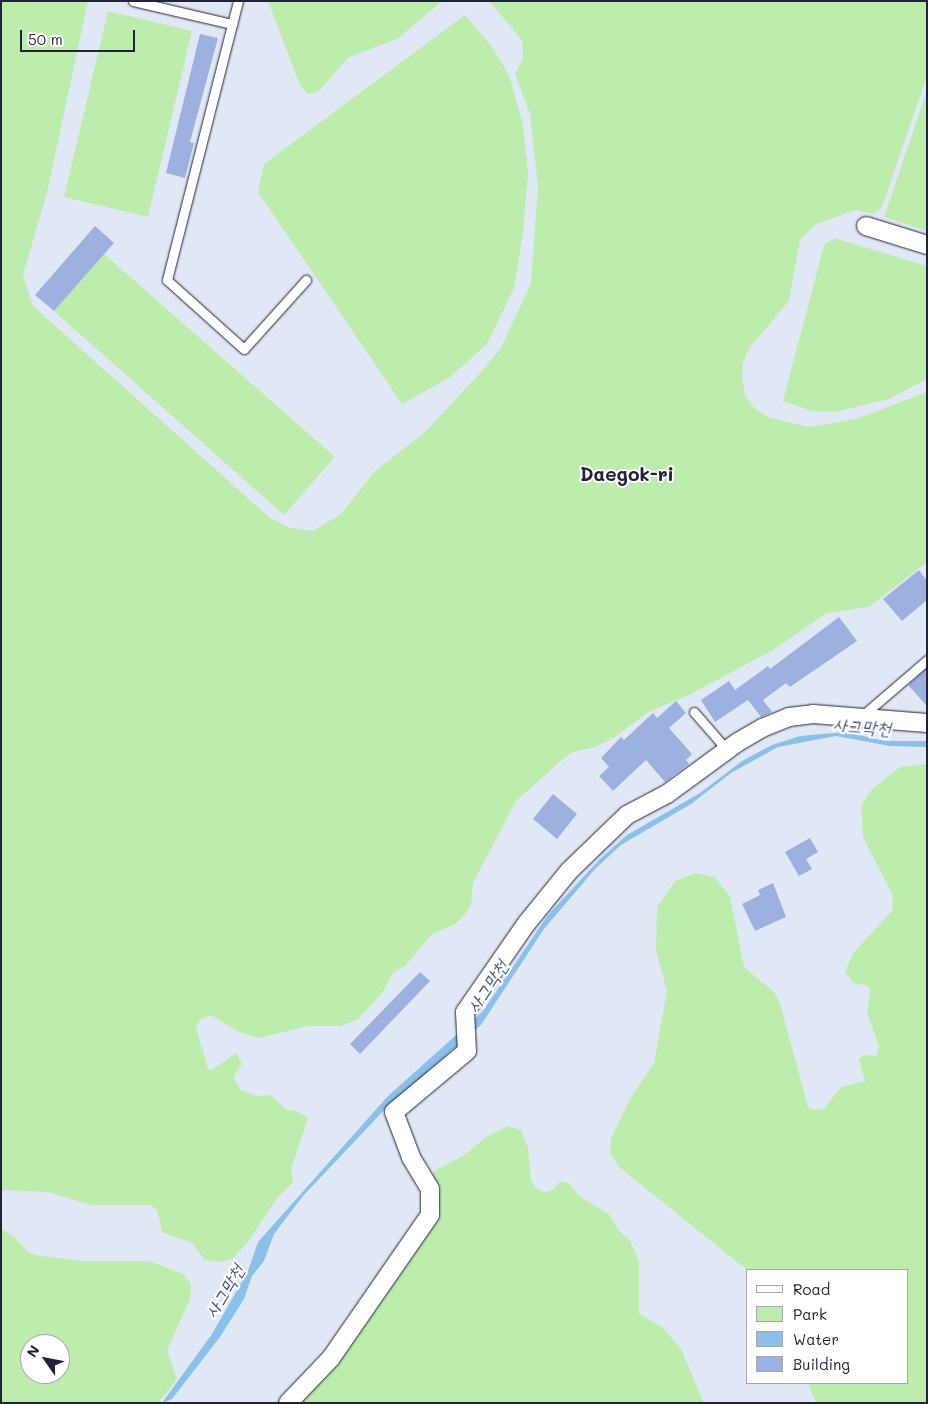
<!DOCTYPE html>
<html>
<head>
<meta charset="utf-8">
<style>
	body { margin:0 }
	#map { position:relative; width:928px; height:1404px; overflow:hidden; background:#e1e8f5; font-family:Mali,"Poor Story",sans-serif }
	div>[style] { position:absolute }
	.green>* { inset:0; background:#bcedac }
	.water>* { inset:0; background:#8bc0e8 }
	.building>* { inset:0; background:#9cb1df }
	.roads { filter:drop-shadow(0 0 1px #22223b) drop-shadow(0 0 1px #22223b) }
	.service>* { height:9px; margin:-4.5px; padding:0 4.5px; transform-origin:4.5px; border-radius:4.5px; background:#fff }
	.minor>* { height:18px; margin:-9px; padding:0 9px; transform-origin:9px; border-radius:9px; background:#fff }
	span { translate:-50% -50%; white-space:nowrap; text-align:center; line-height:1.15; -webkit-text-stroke:4px #fff; paint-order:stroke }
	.water-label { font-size:18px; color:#475978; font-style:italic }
	.quarter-label { font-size:19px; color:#22223b; font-weight:700 }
	.frame { position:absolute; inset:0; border:2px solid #22223b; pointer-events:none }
	.legend { position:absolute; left:746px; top:1269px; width:162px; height:115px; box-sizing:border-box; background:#fff; border:1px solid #a7a7b1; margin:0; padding:6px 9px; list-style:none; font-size:15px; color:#22223b }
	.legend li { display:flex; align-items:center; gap:10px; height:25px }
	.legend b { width:25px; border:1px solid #a7a7b1 }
	.north { position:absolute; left:20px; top:1334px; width:50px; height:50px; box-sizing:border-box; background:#fff; border:1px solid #a7a7b1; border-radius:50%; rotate:303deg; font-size:14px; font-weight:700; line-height:20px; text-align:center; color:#22223b }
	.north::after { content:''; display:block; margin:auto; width:18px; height:22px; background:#22223b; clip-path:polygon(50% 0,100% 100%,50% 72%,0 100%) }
	.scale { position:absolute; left:20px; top:30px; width:115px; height:22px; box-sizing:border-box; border:2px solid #22223b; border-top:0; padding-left:6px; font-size:15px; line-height:18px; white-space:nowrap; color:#22223b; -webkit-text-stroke:4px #fff; paint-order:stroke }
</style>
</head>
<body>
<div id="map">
	<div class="green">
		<div style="clip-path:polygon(1px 1px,88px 1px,47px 193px,23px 275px,33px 306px,269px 517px,290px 528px,313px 531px,341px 514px,376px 470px,423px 434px,481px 372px,501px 348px,531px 283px,538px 187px,530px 114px,515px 74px,523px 58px,522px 40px,489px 1px,927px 1px,927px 76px,882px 207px,874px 214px,856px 210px,816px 224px,800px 240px,789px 301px,750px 347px,743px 362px,742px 377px,745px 395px,754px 408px,768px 417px,809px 427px,856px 419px,927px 392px,927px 562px,869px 607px,827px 613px,773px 650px,689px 695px,648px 712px,615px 737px,595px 747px,573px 752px,563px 759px,516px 801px,473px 883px,471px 905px,465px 914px,455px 924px,431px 935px,406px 965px,393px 973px,382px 993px,357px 1020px,340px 1026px,308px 1026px,259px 1038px,239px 1032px,211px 1015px,200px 1020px,196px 1028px,208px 1069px,212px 1070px,236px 1053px,242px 1064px,233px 1077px,241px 1090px,257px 1096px,270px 1095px,287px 1110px,297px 1111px,308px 1118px,291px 1169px,293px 1183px,277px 1198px,247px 1243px,233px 1258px,219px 1262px,205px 1260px,192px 1243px,162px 1232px,157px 1210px,151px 1205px,91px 1205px,48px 1192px,1px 1190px)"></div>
		<div style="clip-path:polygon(268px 1px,442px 1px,397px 39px,349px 57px,318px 92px,308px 94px,300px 85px)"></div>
		<div style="clip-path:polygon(108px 11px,192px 31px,148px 217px,64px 197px)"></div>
		<div style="clip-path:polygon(465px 15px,490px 44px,509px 75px,523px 124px,528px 173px,523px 233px,514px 288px,487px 344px,449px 378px,402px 404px,258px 192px,264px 164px)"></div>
		<div style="clip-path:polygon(927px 90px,927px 231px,884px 217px)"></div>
		<div style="clip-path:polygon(834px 238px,927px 266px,927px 379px,889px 399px,834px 412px,812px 411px,783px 401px,824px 245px)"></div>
		<div style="clip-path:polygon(104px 254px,335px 457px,284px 515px,54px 311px)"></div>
		<div style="clip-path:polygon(927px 764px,927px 1403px,816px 1403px,808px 1383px,907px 1383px,907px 1270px,747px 1270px,619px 1167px,610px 1153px,611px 1138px,630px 1099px,654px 1063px,667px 991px,656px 951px,657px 907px,675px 881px,696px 873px,714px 877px,730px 896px,744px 967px,774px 992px,780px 1003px,808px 1107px,814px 1110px,824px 1109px,841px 1087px,865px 1081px,859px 1059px,864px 1055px,876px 1056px,879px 1047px,867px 1013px,870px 991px,868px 986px,853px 983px,845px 972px,853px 953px,892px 911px,893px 896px,863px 837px,861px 806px,871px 790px,900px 767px)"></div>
		<div style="clip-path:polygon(508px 1126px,521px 1130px,528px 1147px,531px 1181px,535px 1187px,544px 1192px,553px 1190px,560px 1181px,569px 1183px,579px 1196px,609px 1214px,620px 1232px,631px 1242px,639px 1262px,639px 1314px,662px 1327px,681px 1349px,704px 1403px,297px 1403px,437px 1217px,439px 1202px,432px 1178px,434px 1171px,463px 1156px,486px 1137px)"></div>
		<div style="clip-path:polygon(evenodd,1px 1229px,12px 1235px,29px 1253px,40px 1256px,83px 1261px,149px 1261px,183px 1274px,191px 1284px,190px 1299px,167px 1350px,177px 1379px,158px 1403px,1px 1403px,1px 1229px,30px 1344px,60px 1344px,60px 1374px,30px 1374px,30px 1344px)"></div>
	</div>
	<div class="water">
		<div style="clip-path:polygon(846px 732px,885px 741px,927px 741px,927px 747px,890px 746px,836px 736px,778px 747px,731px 773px,691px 804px,621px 845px,595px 869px,544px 929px,481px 1025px,388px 1106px,303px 1196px,274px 1234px,264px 1261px,252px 1276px,244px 1299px,220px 1337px,172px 1399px,162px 1403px,212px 1334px,248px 1271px,258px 1242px,388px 1096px,483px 1011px,548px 915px,600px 859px,627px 835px,700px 793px,742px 761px,772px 745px,800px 736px)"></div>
	</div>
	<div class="building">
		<div style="clip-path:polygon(200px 34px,218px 38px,190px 142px,194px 143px,185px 178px,166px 173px)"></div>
		<div style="clip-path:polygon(95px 226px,114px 243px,54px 311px,35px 295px)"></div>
		<div style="clip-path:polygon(919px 570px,927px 581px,927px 600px,902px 621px,883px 599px)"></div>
		<div style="clip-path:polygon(839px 617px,857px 641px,790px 687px,786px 683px,763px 700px,772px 712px,761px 717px,748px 700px,715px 722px,701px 700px,729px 681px,735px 690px,768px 666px,770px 669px)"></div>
		<div style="clip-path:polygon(927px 668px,927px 706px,908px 685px)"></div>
		<div style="clip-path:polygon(676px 701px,686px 713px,669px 728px,692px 754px,686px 760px,689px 764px,665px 782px,646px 760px,613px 791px,599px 776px,609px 767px,601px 758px,621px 737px,624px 740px,653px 713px,657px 718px)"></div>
		<div style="clip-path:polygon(553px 794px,577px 814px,557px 839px,533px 819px)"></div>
		<div style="clip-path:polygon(810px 838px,818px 852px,806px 859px,812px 869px,799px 876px,785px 852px)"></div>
		<div style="clip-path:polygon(773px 883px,786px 917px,755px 931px,742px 904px,760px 895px,758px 890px)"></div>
		<div style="clip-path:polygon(420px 972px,430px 981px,360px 1054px,350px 1044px)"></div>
	</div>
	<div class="roads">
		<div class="service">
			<div style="left:133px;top:1px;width:102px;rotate:13.1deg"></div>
			<div style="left:238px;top:1px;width:288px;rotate:104.3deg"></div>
			<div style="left:167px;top:280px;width:103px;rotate:41.9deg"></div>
			<div style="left:244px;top:349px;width:93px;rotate:-48.1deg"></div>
			<div style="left:694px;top:712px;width:50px;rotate:49deg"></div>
			<div style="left:862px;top:716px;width:86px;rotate:-40.7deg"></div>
		</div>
		<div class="minor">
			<div style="left:866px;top:226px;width:64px;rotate:17.3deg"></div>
			<div style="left:288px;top:1403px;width:62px;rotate:-46.3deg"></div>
			<div style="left:331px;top:1358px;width:174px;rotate:-55.3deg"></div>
			<div style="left:430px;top:1215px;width:26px;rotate:-90deg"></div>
			<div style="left:430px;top:1189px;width:37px;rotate:-121deg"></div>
			<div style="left:411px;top:1157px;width:48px;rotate:-110.7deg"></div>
			<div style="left:394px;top:1112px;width:95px;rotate:-39.9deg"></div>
			<div style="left:467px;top:1051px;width:39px;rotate:-93deg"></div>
			<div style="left:465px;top:1012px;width:107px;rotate:-55.3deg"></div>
			<div style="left:526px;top:924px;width:68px;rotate:-50.9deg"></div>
			<div style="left:569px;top:871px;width:81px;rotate:-44deg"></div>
			<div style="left:627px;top:815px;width:45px;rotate:-27.7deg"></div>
			<div style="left:667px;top:794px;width:88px;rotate:-36.2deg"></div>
			<div style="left:738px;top:742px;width:28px;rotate:-30deg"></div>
			<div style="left:762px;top:728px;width:29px;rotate:-22deg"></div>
			<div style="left:789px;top:717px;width:24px;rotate:-7deg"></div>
			<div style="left:813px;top:714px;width:114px;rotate:4.5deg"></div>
		</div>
	</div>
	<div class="water-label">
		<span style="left:862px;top:726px;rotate:5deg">사그막천</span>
		<span style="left:487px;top:986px;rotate:-56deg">사그막천</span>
		<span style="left:224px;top:1291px;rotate:-59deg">사그막천</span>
	</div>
	<div class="quarter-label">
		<span style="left:627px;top:474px">Daegok-ri</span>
	</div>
	<div class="frame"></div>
	<ul class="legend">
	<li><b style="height:6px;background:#fff"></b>Road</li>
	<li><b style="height:14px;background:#bcedac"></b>Park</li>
	<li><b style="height:14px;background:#8bc0e8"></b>Water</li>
	<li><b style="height:14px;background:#9cb1df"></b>Building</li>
	</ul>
	<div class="north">N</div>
	<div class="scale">50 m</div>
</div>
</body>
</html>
